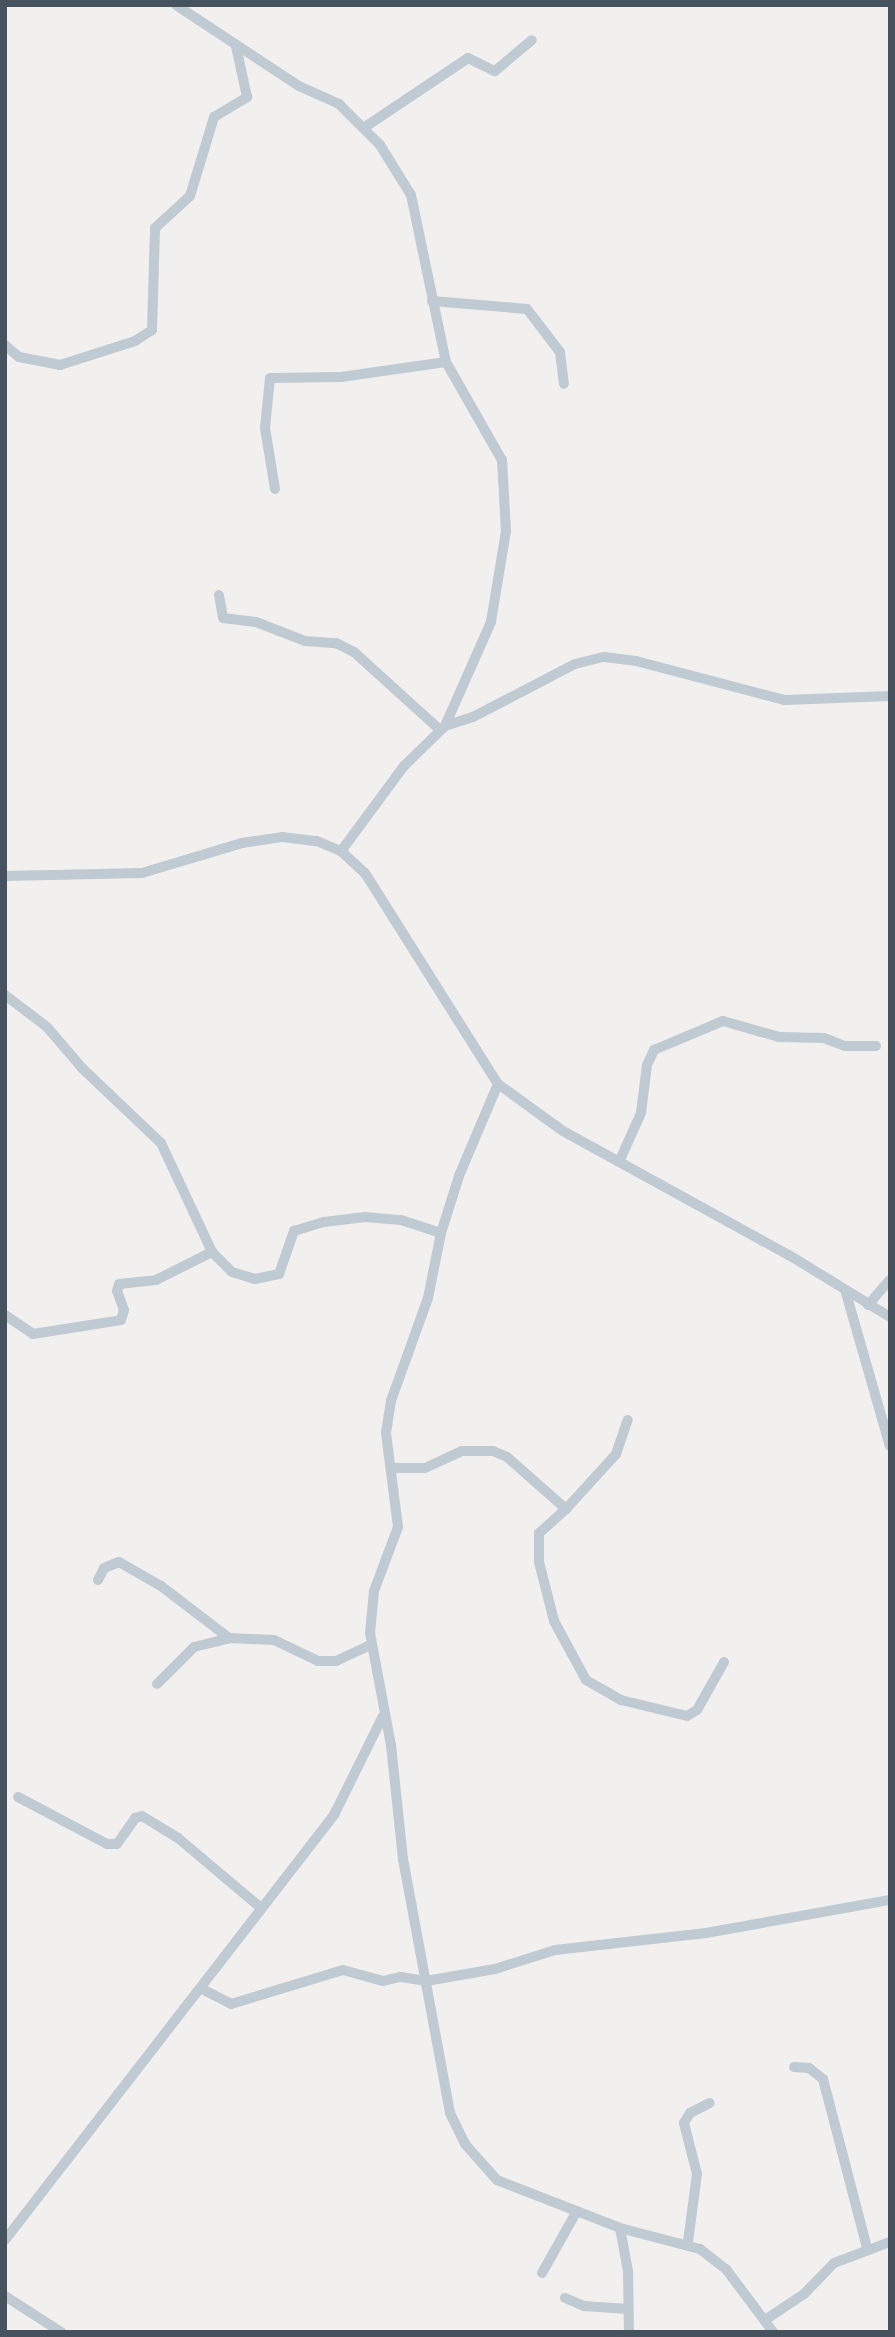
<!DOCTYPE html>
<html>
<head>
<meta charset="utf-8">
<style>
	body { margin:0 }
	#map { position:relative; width:895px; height:2337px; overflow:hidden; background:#f2efef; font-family:Overpass,sans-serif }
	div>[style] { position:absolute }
	.minor>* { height:10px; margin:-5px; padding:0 5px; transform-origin:5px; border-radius:5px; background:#bfcad3 }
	span { translate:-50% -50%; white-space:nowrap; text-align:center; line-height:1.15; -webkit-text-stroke:5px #fff; paint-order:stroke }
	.frame { position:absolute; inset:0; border:7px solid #46535f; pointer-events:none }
</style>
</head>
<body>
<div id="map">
	<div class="minor">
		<div style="left:176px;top:5px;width:147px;rotate:33.4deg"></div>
		<div style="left:299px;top:86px;width:44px;rotate:24.2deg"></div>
		<div style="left:339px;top:104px;width:58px;rotate:45deg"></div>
		<div style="left:380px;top:145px;width:59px;rotate:58.2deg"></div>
		<div style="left:411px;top:195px;width:171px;rotate:78.2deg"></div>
		<div style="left:446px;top:362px;width:113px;rotate:60.3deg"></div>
		<div style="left:502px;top:460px;width:71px;rotate:86.8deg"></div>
		<div style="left:506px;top:531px;width:92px;rotate:99.4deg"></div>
		<div style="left:491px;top:622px;width:114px;rotate:113.9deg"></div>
		<div style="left:445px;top:726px;width:57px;rotate:135.7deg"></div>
		<div style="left:404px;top:766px;width:106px;rotate:126.5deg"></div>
		<div style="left:365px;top:127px;width:124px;rotate:-33.8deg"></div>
		<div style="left:468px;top:58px;width:30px;rotate:26deg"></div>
		<div style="left:495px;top:71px;width:48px;rotate:-40deg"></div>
		<div style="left:432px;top:301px;width:95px;rotate:4.8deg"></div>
		<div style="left:527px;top:309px;width:54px;rotate:52.5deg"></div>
		<div style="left:560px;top:352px;width:32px;rotate:83deg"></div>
		<div style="left:5px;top:345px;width:18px;rotate:41deg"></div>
		<div style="left:19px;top:357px;width:42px;rotate:11deg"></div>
		<div style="left:60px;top:365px;width:79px;rotate:-17.7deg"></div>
		<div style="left:135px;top:341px;width:20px;rotate:-33deg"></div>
		<div style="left:152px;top:330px;width:102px;rotate:-88.3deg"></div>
		<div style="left:155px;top:228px;width:47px;rotate:-42.4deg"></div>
		<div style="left:190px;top:196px;width:83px;rotate:-73.1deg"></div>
		<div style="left:214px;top:117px;width:39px;rotate:-31deg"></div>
		<div style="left:247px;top:97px;width:52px;rotate:-102.2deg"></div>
		<div style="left:275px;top:489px;width:62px;rotate:-99.3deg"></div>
		<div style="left:265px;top:428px;width:50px;rotate:-84.3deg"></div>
		<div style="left:270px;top:378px;width:71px;rotate:-0.8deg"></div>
		<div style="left:341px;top:377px;width:106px;rotate:-8.1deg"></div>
		<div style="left:219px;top:595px;width:23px;rotate:80deg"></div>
		<div style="left:223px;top:618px;width:33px;rotate:7deg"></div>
		<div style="left:256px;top:622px;width:53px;rotate:21.2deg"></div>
		<div style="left:305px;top:641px;width:31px;rotate:4deg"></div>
		<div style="left:336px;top:643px;width:20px;rotate:27deg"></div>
		<div style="left:354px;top:652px;width:116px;rotate:42.2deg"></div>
		<div style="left:445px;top:726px;width:29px;rotate:-18deg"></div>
		<div style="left:473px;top:717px;width:115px;rotate:-27.5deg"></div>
		<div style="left:575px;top:664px;width:30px;rotate:-14deg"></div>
		<div style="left:604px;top:657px;width:32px;rotate:7deg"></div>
		<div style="left:636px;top:661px;width:154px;rotate:14.7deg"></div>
		<div style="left:785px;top:700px;width:105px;rotate:-2.2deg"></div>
		<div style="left:5px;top:876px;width:137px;rotate:-1.3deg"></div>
		<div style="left:142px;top:873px;width:104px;rotate:-16.7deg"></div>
		<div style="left:242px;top:843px;width:40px;rotate:-8.5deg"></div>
		<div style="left:282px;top:837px;width:35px;rotate:7deg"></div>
		<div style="left:317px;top:841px;width:26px;rotate:23deg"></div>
		<div style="left:341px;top:851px;width:33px;rotate:43deg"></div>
		<div style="left:365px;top:873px;width:249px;rotate:57.8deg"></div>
		<div style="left:498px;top:1084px;width:80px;rotate:35.9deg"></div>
		<div style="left:563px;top:1131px;width:258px;rotate:28.8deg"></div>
		<div style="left:789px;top:1255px;width:119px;rotate:31.5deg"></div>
		<div style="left:5px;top:995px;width:53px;rotate:37.3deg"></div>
		<div style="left:47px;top:1027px;width:54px;rotate:49.5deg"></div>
		<div style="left:82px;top:1068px;width:109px;rotate:43.5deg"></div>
		<div style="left:161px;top:1143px;width:120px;rotate:64.9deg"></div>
		<div style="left:212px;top:1252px;width:28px;rotate:45deg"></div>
		<div style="left:232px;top:1272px;width:24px;rotate:17deg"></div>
		<div style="left:255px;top:1279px;width:25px;rotate:-12deg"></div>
		<div style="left:279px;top:1274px;width:46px;rotate:-70.8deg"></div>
		<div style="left:294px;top:1231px;width:31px;rotate:-17deg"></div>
		<div style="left:324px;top:1222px;width:41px;rotate:-7deg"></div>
		<div style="left:365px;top:1217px;width:36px;rotate:5deg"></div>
		<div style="left:401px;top:1220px;width:42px;rotate:18deg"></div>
		<div style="left:498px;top:1084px;width:100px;rotate:113deg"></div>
		<div style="left:459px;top:1176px;width:60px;rotate:107.5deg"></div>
		<div style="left:441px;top:1233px;width:66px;rotate:101.3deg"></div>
		<div style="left:428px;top:1298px;width:109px;rotate:109.8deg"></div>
		<div style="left:391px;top:1401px;width:32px;rotate:99deg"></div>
		<div style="left:386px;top:1433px;width:95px;rotate:82.7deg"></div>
		<div style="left:398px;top:1527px;width:68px;rotate:110.6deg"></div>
		<div style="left:374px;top:1591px;width:42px;rotate:95.4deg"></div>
		<div style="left:370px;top:1633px;width:114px;rotate:79.4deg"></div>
		<div style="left:391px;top:1745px;width:115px;rotate:84deg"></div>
		<div style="left:403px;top:1859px;width:258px;rotate:79.5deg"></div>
		<div style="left:450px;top:2113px;width:34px;rotate:64deg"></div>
		<div style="left:465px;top:2144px;width:48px;rotate:48.4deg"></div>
		<div style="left:497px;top:2180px;width:132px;rotate:21.3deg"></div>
		<div style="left:620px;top:2228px;width:83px;rotate:14.7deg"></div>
		<div style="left:700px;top:2249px;width:33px;rotate:38deg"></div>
		<div style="left:726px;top:2269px;width:79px;rotate:53.3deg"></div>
		<div style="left:619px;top:1162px;width:54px;rotate:-65.8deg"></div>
		<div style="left:641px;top:1113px;width:48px;rotate:-82.9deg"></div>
		<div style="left:647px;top:1065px;width:17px;rotate:-65deg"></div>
		<div style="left:654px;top:1050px;width:75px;rotate:-22.8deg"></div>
		<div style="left:723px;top:1021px;width:58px;rotate:15.9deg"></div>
		<div style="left:779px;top:1037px;width:45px;rotate:1.3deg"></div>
		<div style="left:824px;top:1038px;width:22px;rotate:21deg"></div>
		<div style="left:845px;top:1046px;width:31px"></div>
		<div style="left:846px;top:1293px;width:159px;rotate:74deg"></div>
		<div style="left:868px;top:1305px;width:33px;rotate:-49deg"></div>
		<div style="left:5px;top:1315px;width:34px;rotate:34deg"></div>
		<div style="left:33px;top:1334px;width:89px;rotate:-9deg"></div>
		<div style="left:121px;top:1320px;width:10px;rotate:-73deg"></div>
		<div style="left:124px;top:1310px;width:20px;rotate:-110deg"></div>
		<div style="left:117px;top:1291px;width:7px;rotate:-74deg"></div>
		<div style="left:119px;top:1284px;width:37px;rotate:-6deg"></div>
		<div style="left:156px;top:1280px;width:63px;rotate:-26.6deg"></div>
		<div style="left:391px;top:1468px;width:34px"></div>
		<div style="left:425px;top:1468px;width:41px;rotate:-24.7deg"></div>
		<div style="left:462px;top:1451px;width:31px"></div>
		<div style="left:493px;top:1451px;width:15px;rotate:23deg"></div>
		<div style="left:507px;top:1457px;width:79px;rotate:41.4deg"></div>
		<div style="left:566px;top:1509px;width:74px;rotate:-47.7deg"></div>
		<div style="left:616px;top:1454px;width:36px;rotate:-71deg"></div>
		<div style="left:566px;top:1509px;width:36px;rotate:138deg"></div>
		<div style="left:539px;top:1533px;width:29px;rotate:90deg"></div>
		<div style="left:539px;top:1562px;width:61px;rotate:75.7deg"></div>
		<div style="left:554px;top:1621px;width:67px;rotate:61.5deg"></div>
		<div style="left:586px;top:1680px;width:40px;rotate:29.7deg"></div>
		<div style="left:621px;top:1700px;width:68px;rotate:13.6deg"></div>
		<div style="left:687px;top:1716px;width:12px;rotate:-31deg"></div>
		<div style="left:697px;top:1710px;width:55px;rotate:-60.6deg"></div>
		<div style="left:98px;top:1580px;width:13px;rotate:-63deg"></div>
		<div style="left:104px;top:1568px;width:16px;rotate:-22deg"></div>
		<div style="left:119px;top:1562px;width:48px;rotate:29.7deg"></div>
		<div style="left:161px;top:1586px;width:86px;rotate:37.4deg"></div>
		<div style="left:229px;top:1638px;width:45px;rotate:2.5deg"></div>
		<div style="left:274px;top:1640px;width:49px;rotate:25.5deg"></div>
		<div style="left:318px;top:1661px;width:18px"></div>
		<div style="left:336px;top:1661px;width:38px;rotate:-25deg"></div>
		<div style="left:157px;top:1684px;width:52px;rotate:-45deg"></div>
		<div style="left:194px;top:1647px;width:36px;rotate:-14deg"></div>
		<div style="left:18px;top:1797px;width:101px;rotate:27.8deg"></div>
		<div style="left:107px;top:1844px;width:10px"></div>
		<div style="left:117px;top:1844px;width:32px;rotate:-55deg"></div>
		<div style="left:135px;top:1818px;width:7px;rotate:-16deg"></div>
		<div style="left:142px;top:1816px;width:42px;rotate:31.4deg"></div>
		<div style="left:178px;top:1838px;width:109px;rotate:40.1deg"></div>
		<div style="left:202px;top:1989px;width:33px;rotate:27deg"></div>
		<div style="left:231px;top:2004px;width:117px;rotate:-16.9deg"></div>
		<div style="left:343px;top:1970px;width:41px;rotate:15.4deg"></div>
		<div style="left:383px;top:1981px;width:18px;rotate:-13deg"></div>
		<div style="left:401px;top:1977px;width:25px;rotate:9deg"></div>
		<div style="left:426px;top:1981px;width:70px;rotate:-9.9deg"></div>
		<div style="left:495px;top:1969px;width:63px;rotate:-17.6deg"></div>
		<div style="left:555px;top:1950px;width:152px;rotate:-6.4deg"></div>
		<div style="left:706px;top:1933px;width:187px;rotate:-10.2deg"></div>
		<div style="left:794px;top:2067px;width:15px;rotate:4deg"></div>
		<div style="left:809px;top:2068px;width:18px;rotate:38deg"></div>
		<div style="left:823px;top:2079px;width:175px;rotate:75.4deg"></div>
		<div style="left:620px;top:2228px;width:44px;rotate:79.5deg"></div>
		<div style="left:628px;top:2271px;width:61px;rotate:89.1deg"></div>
		<div style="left:5px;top:2240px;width:537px;rotate:-52.26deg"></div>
		<div style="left:334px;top:1815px;width:110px;rotate:-63.7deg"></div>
		<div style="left:688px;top:2242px;width:69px;rotate:-82.5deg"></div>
		<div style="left:697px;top:2174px;width:53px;rotate:-104.3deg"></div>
		<div style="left:684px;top:2123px;width:12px;rotate:-59deg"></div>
		<div style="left:690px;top:2113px;width:22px;rotate:-27deg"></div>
		<div style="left:542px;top:2273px;width:71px;rotate:-60.6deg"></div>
		<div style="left:5px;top:2296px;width:67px;rotate:32.7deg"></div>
		<div style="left:565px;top:2298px;width:21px;rotate:23deg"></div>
		<div style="left:584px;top:2306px;width:44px;rotate:3.9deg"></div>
		<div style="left:765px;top:2320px;width:47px;rotate:-33.7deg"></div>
		<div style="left:804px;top:2294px;width:43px;rotate:-45.9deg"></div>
		<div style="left:834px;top:2263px;width:60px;rotate:-20.6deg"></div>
	</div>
	<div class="frame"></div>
</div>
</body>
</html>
